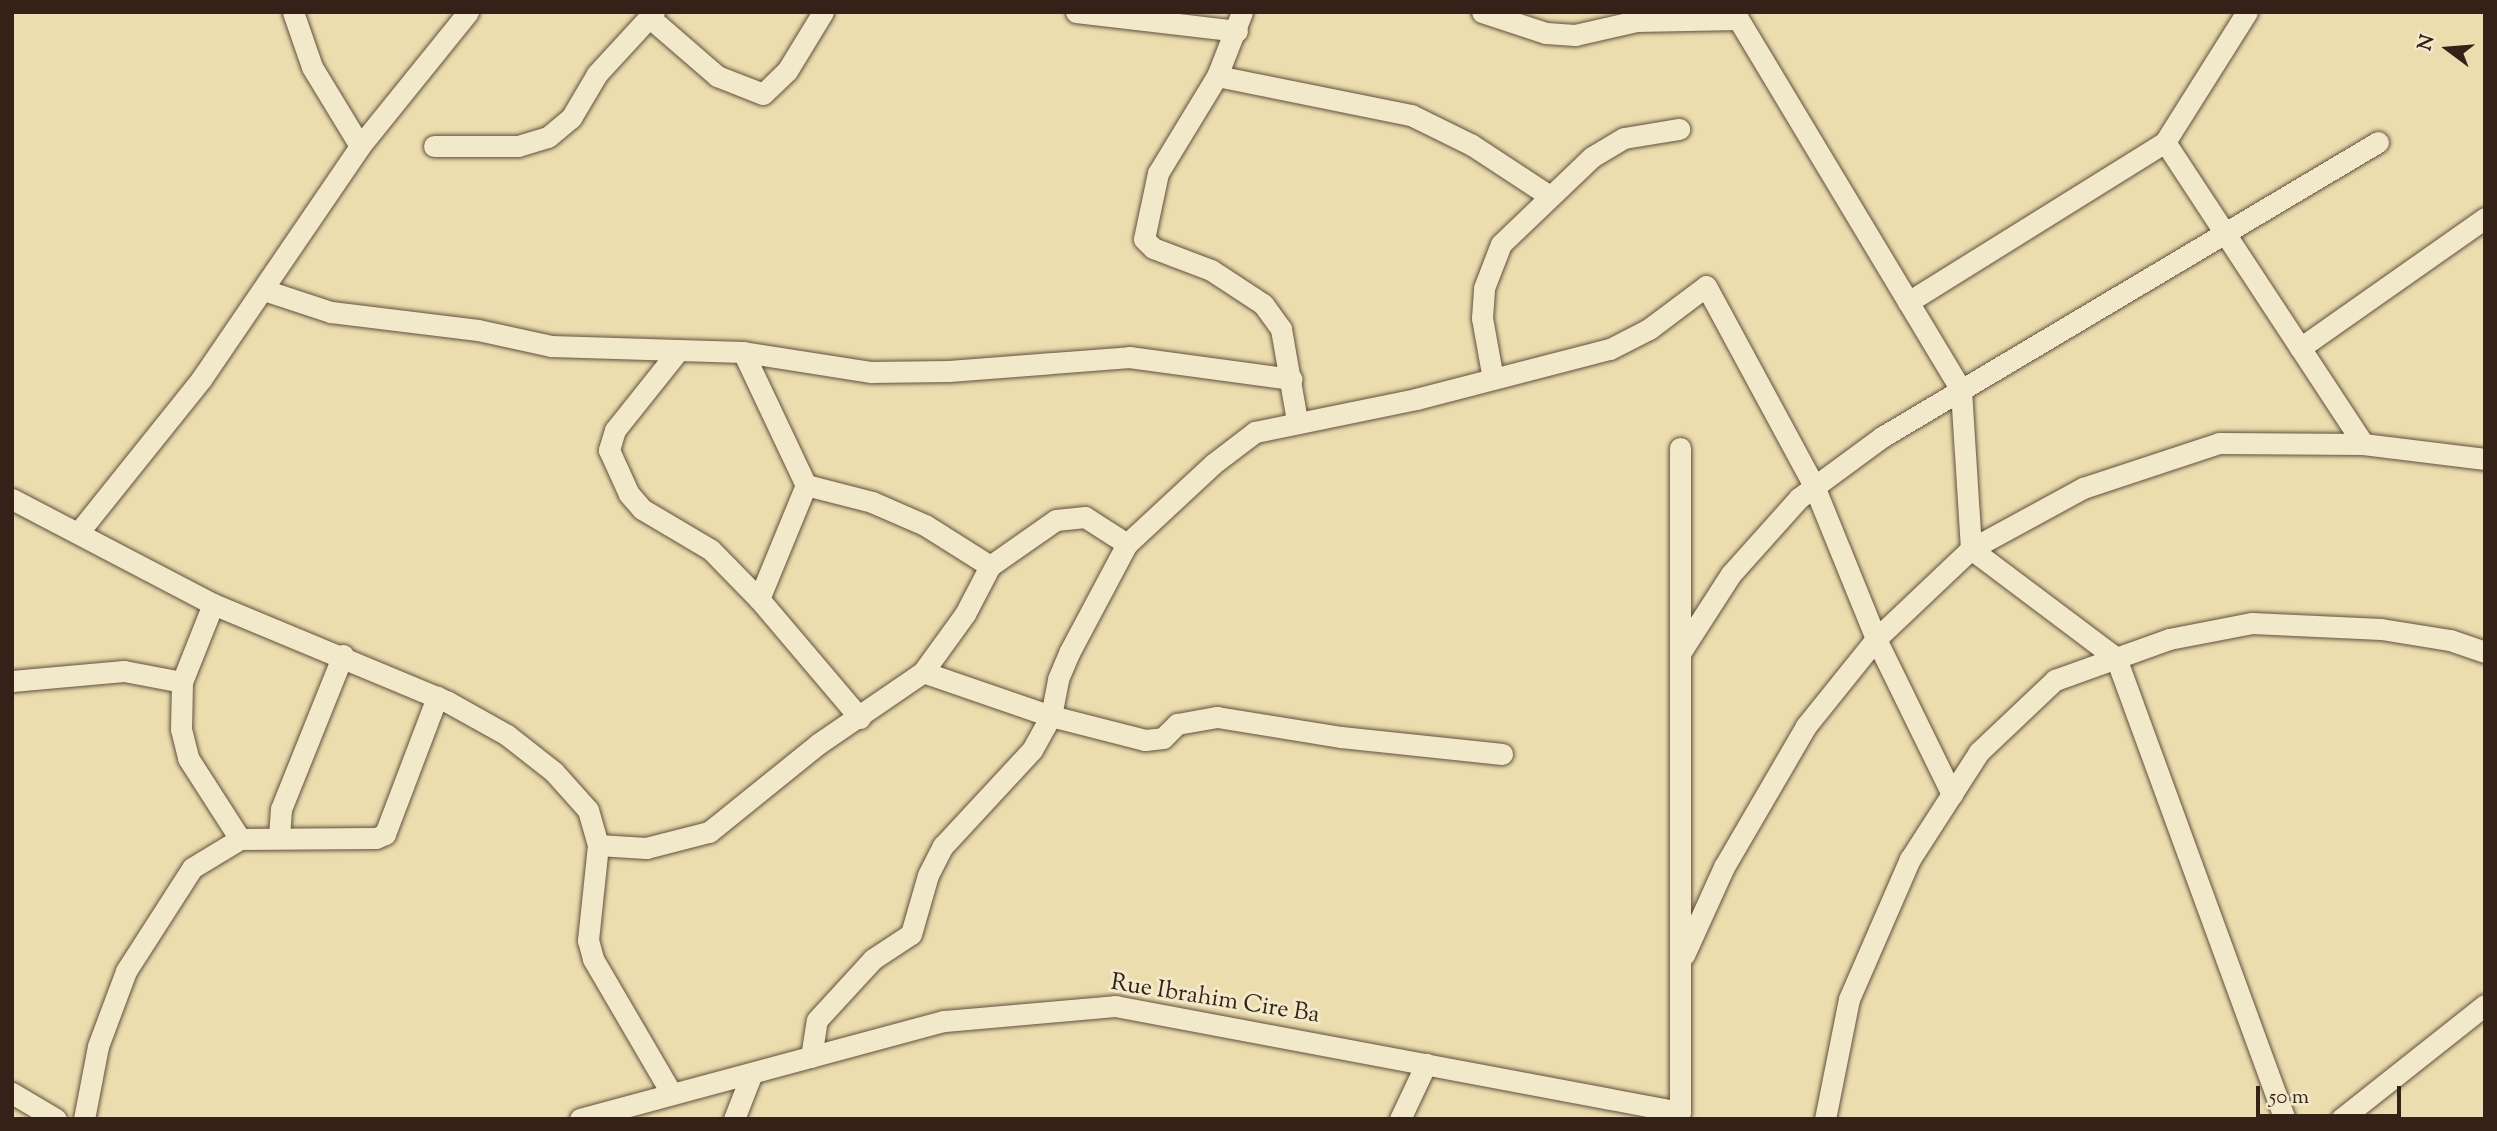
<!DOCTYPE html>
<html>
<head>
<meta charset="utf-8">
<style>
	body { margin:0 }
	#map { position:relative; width:2497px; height:1131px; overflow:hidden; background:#ebddae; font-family:"Sorts Mill Goudy",serif }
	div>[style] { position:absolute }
	.roads { filter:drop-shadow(0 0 2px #62503d) drop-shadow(0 0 2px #62503d) }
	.minor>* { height:21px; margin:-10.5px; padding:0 10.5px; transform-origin:10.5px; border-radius:10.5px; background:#f2e9ca }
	span { translate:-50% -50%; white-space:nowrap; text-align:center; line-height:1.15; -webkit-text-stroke:6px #f2e9ca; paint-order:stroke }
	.street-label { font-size:24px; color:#342117 }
	.frame { position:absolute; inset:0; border:14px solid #342117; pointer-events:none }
	.north { position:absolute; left:2413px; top:14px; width:70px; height:70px; -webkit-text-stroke:5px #f2e9ca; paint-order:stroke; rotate:286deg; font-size:19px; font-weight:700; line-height:28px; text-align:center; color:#342117 }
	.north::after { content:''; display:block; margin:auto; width:24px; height:32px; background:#342117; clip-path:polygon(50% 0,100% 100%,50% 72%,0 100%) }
	.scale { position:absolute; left:2256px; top:1086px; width:145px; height:32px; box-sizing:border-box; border:4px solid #342117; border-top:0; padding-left:9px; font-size:21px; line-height:24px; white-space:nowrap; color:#342117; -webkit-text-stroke:5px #f2e9ca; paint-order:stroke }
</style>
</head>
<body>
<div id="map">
	<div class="roads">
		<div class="minor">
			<div style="left:293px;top:12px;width:58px;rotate:70.9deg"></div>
			<div style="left:312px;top:67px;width:92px;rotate:58.7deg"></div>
			<div style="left:1076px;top:12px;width:162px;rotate:6.7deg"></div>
			<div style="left:1242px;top:12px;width:69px;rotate:111.3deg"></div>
			<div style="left:1217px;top:76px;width:114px;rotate:121.3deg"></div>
			<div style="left:1158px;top:173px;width:67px;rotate:102deg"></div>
			<div style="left:1144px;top:239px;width:13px;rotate:45deg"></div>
			<div style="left:1153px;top:248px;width:62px;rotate:20.8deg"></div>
			<div style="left:1211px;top:270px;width:62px;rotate:33.2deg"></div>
			<div style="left:1263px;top:304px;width:31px;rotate:54deg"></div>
			<div style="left:1281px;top:329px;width:93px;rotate:80.1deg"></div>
			<div style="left:1482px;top:12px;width:67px;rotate:18.2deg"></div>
			<div style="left:1546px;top:33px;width:29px;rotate:4deg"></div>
			<div style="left:1575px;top:35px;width:63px;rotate:-12.9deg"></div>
			<div style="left:1636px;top:21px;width:102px;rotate:-1.1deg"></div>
			<div style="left:1734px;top:12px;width:441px;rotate:59deg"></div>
			<div style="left:1961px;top:390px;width:159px;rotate:86.4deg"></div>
			<div style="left:1971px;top:549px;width:181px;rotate:36.9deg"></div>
			<div style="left:2116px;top:658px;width:491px;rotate:69.9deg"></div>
			<div style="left:649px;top:17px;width:90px;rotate:40.9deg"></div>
			<div style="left:717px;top:76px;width:49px;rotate:21.4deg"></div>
			<div style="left:763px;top:94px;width:33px;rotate:-44deg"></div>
			<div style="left:787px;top:71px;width:69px;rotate:-58.6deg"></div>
			<div style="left:1217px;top:76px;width:198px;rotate:11.4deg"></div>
			<div style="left:1411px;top:115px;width:68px;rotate:26.2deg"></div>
			<div style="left:1472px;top:145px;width:91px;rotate:33.3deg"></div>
			<div style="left:2165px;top:142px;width:361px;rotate:56.7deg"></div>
			<div style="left:434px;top:146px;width:84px"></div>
			<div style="left:518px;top:146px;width:31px;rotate:-17deg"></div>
			<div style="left:548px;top:137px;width:30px;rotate:-40deg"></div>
			<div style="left:571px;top:118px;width:51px;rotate:-59.4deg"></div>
			<div style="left:597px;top:74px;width:84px;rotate:-47.4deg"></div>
			<div style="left:264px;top:290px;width:71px;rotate:18.2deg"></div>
			<div style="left:331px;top:312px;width:148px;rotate:7deg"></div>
			<div style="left:478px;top:330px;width:75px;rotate:12.4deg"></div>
			<div style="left:551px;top:346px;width:192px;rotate:1.8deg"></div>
			<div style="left:743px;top:352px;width:130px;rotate:8.9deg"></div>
			<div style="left:871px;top:372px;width:78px;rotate:-0.7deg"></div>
			<div style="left:949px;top:371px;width:181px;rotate:-4.4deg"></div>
			<div style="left:1129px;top:357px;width:164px;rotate:7.7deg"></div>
			<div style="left:1908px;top:302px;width:303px;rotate:-31.9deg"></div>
			<div style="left:2165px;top:142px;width:154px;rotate:-57.8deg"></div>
			<div style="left:2300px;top:348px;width:226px;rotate:-35.1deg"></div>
			<div style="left:678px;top:351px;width:101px;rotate:128.6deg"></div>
			<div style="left:615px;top:430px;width:21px;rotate:107deg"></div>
			<div style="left:609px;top:450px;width:48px;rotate:65.6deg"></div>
			<div style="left:629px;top:494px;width:20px;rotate:49deg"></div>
			<div style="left:642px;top:509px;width:80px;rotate:30.7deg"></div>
			<div style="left:711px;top:550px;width:69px;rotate:45.6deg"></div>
			<div style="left:759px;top:599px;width:156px;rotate:49.7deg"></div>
			<div style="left:743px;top:352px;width:147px;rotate:64.7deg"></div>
			<div style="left:806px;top:485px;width:68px;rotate:14.4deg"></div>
			<div style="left:872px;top:502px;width:58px;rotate:23.5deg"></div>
			<div style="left:925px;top:525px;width:77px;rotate:32.2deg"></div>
			<div style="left:1493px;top:379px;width:62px;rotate:-100.2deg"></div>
			<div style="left:1482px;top:318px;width:30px;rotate:-86deg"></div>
			<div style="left:1484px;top:288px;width:47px;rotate:-68.9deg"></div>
			<div style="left:1501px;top:244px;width:126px;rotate:-43.7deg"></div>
			<div style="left:1592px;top:157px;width:37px;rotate:-31deg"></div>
			<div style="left:1624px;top:138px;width:56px;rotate:-9.3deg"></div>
			<div style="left:12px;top:499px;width:227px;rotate:27.6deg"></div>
			<div style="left:213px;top:604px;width:255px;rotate:22.6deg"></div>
			<div style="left:448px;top:702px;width:68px;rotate:29.2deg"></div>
			<div style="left:507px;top:735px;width:60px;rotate:38.2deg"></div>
			<div style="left:554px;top:772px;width:51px;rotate:48.2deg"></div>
			<div style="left:588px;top:810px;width:36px;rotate:74deg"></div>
			<div style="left:598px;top:845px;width:48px;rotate:3.6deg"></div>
			<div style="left:646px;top:848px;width:65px;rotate:-14.3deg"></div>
			<div style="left:709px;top:832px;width:140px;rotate:-38.9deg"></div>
			<div style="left:818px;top:744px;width:127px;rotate:-34.4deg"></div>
			<div style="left:923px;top:672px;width:72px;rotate:-54.1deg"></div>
			<div style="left:965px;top:614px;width:54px;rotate:-62.5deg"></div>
			<div style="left:990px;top:566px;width:80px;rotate:-34.9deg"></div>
			<div style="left:1056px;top:520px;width:29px;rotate:-6deg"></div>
			<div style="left:1085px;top:517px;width:50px;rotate:32.7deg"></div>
			<div style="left:78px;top:533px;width:198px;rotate:-51.3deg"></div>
			<div style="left:202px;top:378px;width:281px;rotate:-55.7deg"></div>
			<div style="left:360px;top:146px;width:172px;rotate:-51.1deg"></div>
			<div style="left:759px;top:599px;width:123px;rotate:-67.6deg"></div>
			<div style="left:213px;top:604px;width:84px;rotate:111.7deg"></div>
			<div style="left:182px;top:682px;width:47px;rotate:91.2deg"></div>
			<div style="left:181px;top:729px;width:30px;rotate:76deg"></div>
			<div style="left:188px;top:758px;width:96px;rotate:57.3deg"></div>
			<div style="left:1680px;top:653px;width:94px;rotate:-57.2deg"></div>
			<div style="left:1731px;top:574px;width:102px;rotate:-48.2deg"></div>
			<div style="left:1799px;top:498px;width:103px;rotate:-36.3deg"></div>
			<div style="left:1882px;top:437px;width:577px;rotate:-30.74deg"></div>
			<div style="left:923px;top:672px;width:135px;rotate:19deg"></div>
			<div style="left:1051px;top:716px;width:97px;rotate:14.3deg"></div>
			<div style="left:1145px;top:740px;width:18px;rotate:-6deg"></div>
			<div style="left:1163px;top:738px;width:20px;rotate:-45deg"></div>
			<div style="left:1177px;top:724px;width:41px;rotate:-9.9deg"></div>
			<div style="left:1217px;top:717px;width:126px;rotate:9.2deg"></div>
			<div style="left:1341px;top:737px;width:162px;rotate:6deg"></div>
			<div style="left:12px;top:681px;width:112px;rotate:-5.1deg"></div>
			<div style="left:124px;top:671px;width:59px;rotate:10.7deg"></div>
			<div style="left:279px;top:837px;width:28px;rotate:-86deg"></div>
			<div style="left:281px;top:809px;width:166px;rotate:-68.1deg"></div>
			<div style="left:598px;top:845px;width:96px;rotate:96deg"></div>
			<div style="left:588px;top:940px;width:20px;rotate:75deg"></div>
			<div style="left:593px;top:959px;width:156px;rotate:59.7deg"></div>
			<div style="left:1684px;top:955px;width:97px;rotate:-65.6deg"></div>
			<div style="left:1724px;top:867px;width:163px;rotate:-59.8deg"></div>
			<div style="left:1806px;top:726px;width:112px;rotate:-51.2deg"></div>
			<div style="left:1876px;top:639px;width:131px;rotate:-43.5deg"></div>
			<div style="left:1971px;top:549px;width:128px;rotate:-28.6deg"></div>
			<div style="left:2083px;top:488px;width:143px;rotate:-18.3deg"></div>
			<div style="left:2219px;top:443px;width:144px;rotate:0.4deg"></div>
			<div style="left:2363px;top:444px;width:123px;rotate:7deg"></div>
			<div style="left:811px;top:1057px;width:37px;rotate:-81deg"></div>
			<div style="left:817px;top:1020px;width:83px;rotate:-47.4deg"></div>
			<div style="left:873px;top:959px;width:45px;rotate:-33.3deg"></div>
			<div style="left:911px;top:934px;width:61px;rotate:-73.9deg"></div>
			<div style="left:928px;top:875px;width:33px;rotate:-63deg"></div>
			<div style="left:943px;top:846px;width:131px;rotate:-47.2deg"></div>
			<div style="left:1032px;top:750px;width:39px;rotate:-61deg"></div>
			<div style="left:1051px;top:716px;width:38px;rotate:-79deg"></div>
			<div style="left:1058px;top:679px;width:30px;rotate:-67deg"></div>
			<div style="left:1070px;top:651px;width:121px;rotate:-62deg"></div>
			<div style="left:1127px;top:544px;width:117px;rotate:-42.9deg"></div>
			<div style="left:1213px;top:464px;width:53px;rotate:-37.3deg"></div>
			<div style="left:1255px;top:432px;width:164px;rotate:-11.6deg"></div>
			<div style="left:1416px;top:399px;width:200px;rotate:-14.5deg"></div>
			<div style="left:1610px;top:349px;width:44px;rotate:-27.1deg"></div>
			<div style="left:1649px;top:329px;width:71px;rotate:-37deg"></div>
			<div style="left:1706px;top:286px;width:227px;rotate:61.6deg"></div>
			<div style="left:1814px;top:486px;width:165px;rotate:67.9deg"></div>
			<div style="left:1876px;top:639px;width:173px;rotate:63.9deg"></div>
			<div style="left:12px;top:1093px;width:51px;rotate:30.6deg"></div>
			<div style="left:84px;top:1119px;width:74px;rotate:-79.1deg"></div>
			<div style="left:98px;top:1046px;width:80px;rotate:-69.5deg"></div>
			<div style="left:126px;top:971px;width:122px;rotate:-57.3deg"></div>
			<div style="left:192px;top:868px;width:56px;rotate:-31.1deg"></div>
			<div style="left:240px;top:839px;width:136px;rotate:-0.4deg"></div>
			<div style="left:376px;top:838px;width:10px;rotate:-24deg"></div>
			<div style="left:385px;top:834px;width:147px;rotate:-69.2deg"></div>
			<div style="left:580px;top:1119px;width:377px;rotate:-15.1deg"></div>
			<div style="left:944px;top:1021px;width:172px;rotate:-5deg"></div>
			<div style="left:1115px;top:1006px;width:575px;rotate:10.63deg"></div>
			<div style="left:1680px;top:1112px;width:664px;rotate:-90deg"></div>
			<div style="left:734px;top:1119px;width:49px;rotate:-68.6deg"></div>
			<div style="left:1400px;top:1119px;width:61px;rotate:-64.7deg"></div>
			<div style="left:1825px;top:1119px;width:122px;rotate:-78.7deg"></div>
			<div style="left:1849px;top:999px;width:153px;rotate:-66.5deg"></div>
			<div style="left:1910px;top:859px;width:127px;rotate:-57.2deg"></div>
			<div style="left:1979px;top:752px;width:105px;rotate:-43.5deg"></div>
			<div style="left:2055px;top:680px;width:121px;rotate:-19.8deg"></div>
			<div style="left:2169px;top:639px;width:85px;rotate:-10.9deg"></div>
			<div style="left:2252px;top:623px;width:129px;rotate:2.7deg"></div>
			<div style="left:2381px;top:629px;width:70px;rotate:9.1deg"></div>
			<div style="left:2450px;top:640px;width:37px;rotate:19deg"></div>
			<div style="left:2341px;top:1119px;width:184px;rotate:-38.4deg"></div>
		</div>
	</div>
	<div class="street-label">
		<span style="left:1215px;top:1000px;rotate:9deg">Rue Ibrahim Cire Ba</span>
	</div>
	<div class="frame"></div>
	<div class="north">N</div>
	<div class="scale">50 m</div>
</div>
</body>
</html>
